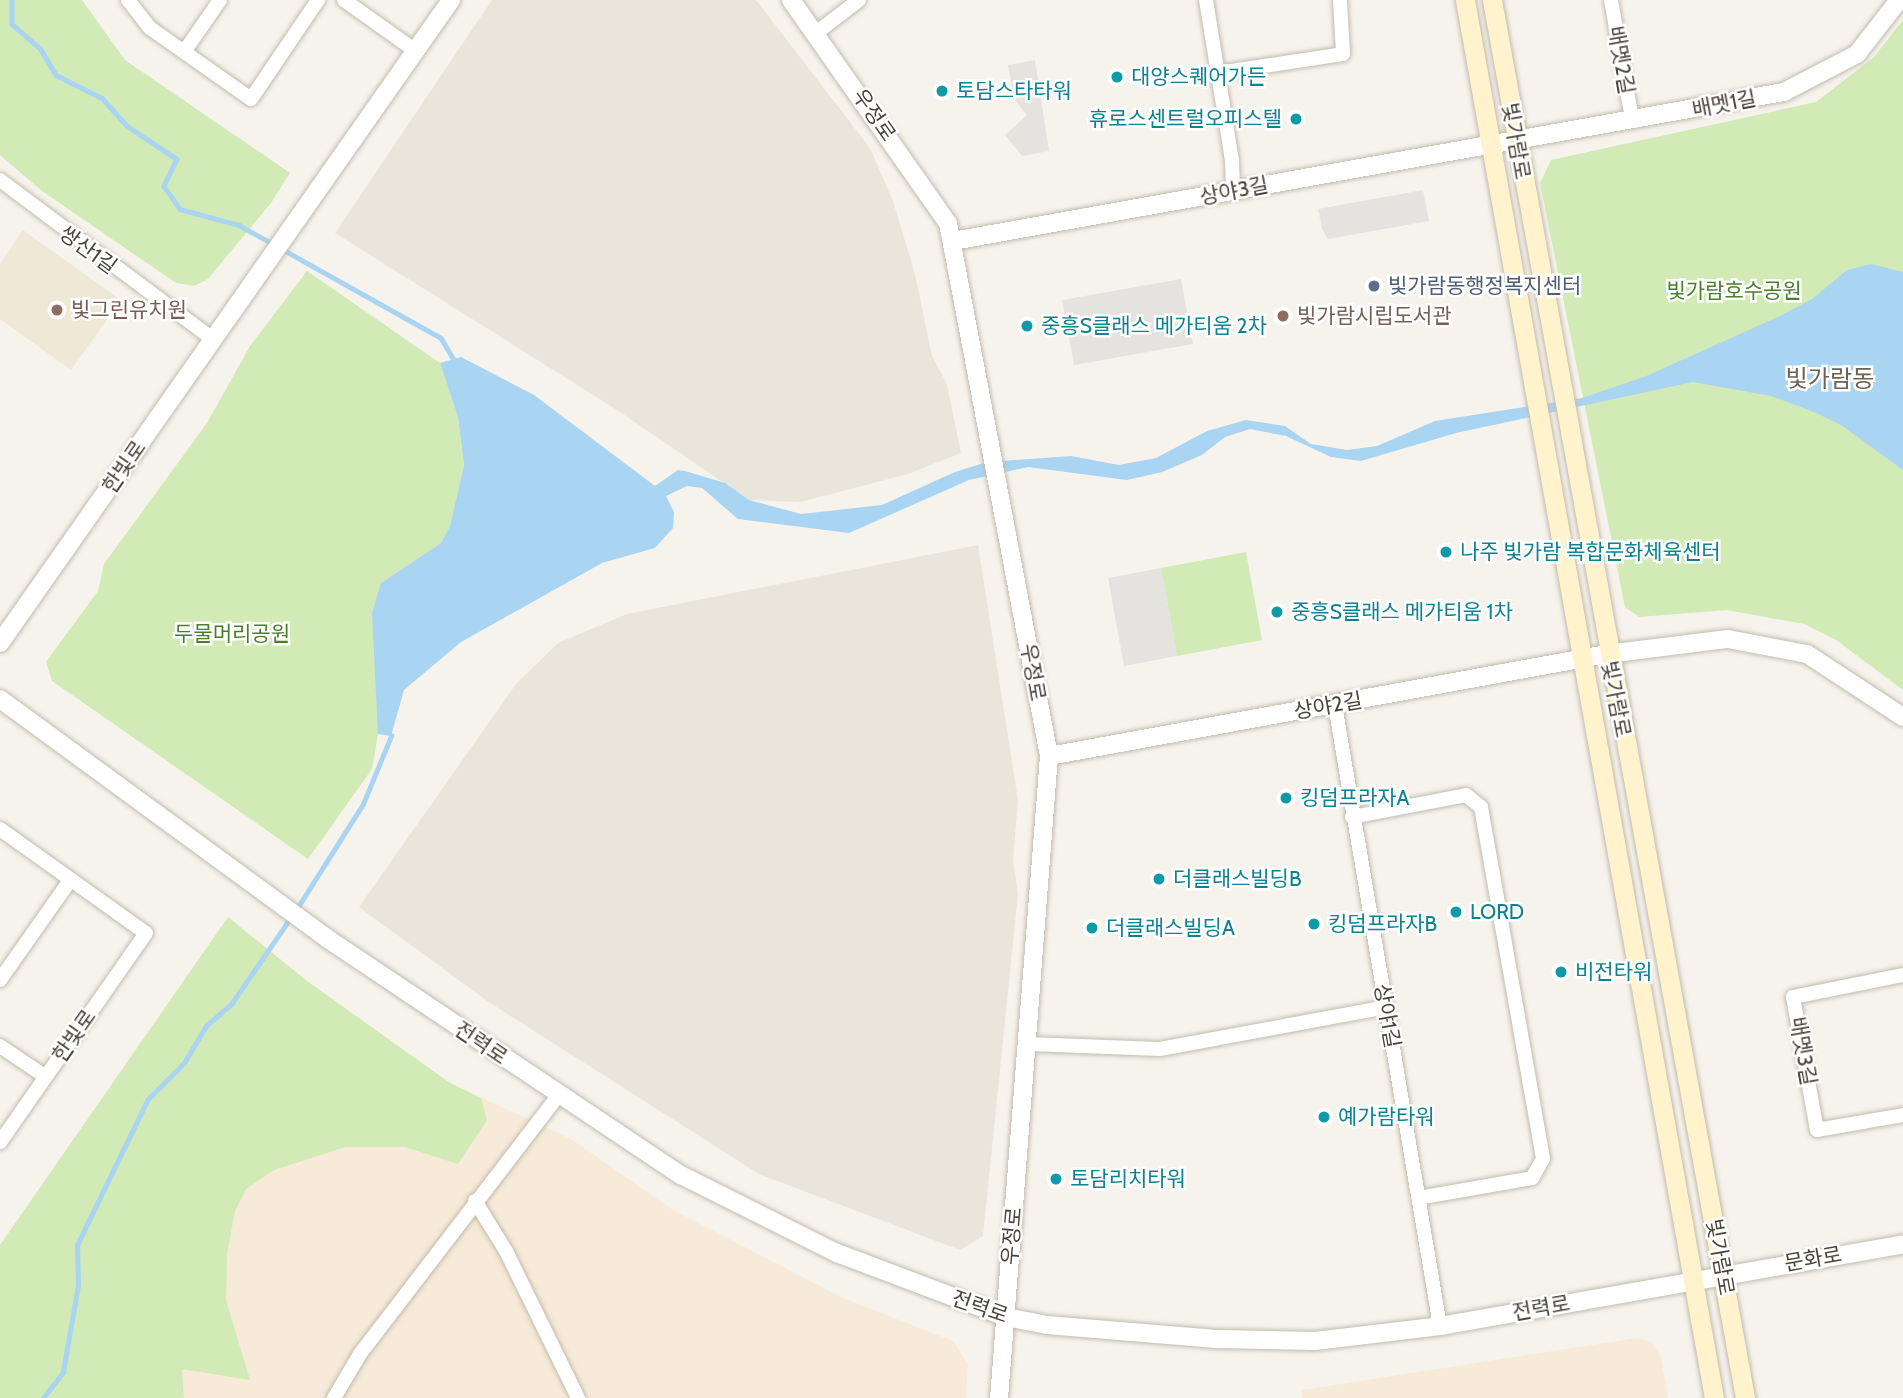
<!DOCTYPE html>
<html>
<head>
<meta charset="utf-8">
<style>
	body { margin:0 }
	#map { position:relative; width:1903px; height:1398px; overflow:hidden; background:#f6f3ec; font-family:Cabin,"Noto Sans KR",sans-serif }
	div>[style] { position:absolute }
	.residential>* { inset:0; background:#eae5da }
	.commercial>* { inset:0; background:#f7ead8 }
	.education>* { inset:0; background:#efe8d6 }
	.green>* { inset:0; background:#d2eab5 }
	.parking>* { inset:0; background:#e5e3e0 }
	.water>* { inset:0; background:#a9d4f2 }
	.stream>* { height:4.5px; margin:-2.25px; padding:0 2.25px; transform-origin:2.25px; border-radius:2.25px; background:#a9d4f2 }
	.roads { filter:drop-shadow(0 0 2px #c2bbae) drop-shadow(0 0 2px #c2bbae) }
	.minor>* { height:14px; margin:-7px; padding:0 7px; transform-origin:7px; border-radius:7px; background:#fff }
	.tertiary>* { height:18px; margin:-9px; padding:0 9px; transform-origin:9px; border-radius:9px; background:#fff }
	.secondary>* { height:19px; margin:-9.5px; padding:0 9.5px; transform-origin:9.5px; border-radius:9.5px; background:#fff3cd }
	.dots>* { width:19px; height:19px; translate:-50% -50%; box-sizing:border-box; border:4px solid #fff; border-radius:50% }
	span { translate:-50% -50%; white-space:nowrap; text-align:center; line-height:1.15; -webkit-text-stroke:5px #fff; paint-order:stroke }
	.street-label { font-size:21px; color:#4b4439 }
	.culture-label { font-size:21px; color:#0d838f }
	.left { translate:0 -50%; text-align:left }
	.right { translate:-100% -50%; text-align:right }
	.service-label { font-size:21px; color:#4e5e75 }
	.park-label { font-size:21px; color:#4a7f2a }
	.education-label { font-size:21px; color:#785e54 }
	.quarter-label { font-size:24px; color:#6e6250 }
</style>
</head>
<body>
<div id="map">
	<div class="residential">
		<div style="clip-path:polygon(492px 0,756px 0,870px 148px,893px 201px,915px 274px,932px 356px,947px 384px,961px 453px,908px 474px,800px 502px,749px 500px,617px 410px,335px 233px)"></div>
		<div style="clip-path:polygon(978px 545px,1018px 800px,1013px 860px,1018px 894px,983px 1236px,960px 1250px,759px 1174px,490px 1003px,359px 907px,516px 684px,558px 643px,627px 614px)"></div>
	</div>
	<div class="commercial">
		<div style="clip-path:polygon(307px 981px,450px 1083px,571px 1139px,673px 1210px,843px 1298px,953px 1341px,968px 1364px,966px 1398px,184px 1398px,169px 1229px)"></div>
		<div style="clip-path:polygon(1637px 1338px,1652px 1342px,1661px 1357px,1668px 1398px,1302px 1398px,1302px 1390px)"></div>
	</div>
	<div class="education">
		<div style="clip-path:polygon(23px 230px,121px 300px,71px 370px,0 319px,0 264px)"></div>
	</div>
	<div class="green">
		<div style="clip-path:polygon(0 0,82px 0,125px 60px,290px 173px,271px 203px,208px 279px,194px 286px,176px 283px,42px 191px,0 155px)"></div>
		<div style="clip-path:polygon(1903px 20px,1903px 690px,1836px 640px,1804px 624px,1727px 610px,1639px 617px,1625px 607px,1540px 183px,1551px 160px,1816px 102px,1874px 57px)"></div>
		<div style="clip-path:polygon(307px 271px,440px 363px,458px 417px,464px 466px,450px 526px,441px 543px,381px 583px,378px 734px,372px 769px,308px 859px,52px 681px,46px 662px,98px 591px,104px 564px,207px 423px,250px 346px)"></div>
		<div style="clip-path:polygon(1246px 552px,1262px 640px,1177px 656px,1161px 568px)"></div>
		<div style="clip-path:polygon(228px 917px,307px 981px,450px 1083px,481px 1098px,487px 1120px,458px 1164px,405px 1147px,345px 1147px,274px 1170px,246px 1189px,235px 1211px,227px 1254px,226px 1300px,250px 1380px,182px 1369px,184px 1398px,0 1398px,0 1245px)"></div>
	</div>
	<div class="parking">
		<div style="clip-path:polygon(1035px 60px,1049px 151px,1022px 156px,1005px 135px,1027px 115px,1014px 99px,1008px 65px)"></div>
		<div style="clip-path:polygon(1423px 190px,1429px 221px,1328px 239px,1322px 229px,1318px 209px)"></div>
		<div style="clip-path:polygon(1181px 279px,1193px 344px,1074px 365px,1062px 300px)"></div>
		<div style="clip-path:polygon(1161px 568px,1177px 656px,1124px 666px,1108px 578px)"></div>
	</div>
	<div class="water">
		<div style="clip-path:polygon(1871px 264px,1903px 272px,1903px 470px,1841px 425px,1814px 412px,1771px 396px,1693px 382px,1456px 433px,1361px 461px,1331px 457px,1286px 436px,1250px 429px,1225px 437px,1202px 455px,1162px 472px,1127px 480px,1028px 467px,969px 480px,849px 533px,738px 519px,702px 488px,687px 486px,666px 496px,674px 512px,673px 528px,655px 548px,602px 563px,461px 642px,404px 690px,391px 736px,378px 734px,372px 613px,381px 583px,441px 543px,450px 526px,464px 465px,458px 417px,440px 363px,461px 357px,534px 395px,655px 486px,678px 470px,685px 471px,725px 483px,749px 500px,801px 514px,882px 505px,955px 472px,987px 462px,1071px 456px,1119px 465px,1156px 458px,1207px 431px,1246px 420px,1285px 426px,1311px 444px,1347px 450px,1377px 446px,1435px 421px,1582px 398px,1644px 377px,1780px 316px,1812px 299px,1847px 270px)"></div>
	</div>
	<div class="stream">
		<div style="left:12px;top:0;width:24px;rotate:90deg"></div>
		<div style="left:12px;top:24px;width:37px;rotate:41deg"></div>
		<div style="left:40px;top:48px;width:31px;rotate:59deg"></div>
		<div style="left:56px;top:75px;width:51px;rotate:26.6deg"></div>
		<div style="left:102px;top:98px;width:36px;rotate:48deg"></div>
		<div style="left:126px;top:125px;width:61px;rotate:33.7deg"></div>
		<div style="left:177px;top:159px;width:30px;rotate:116deg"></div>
		<div style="left:164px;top:186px;width:28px;rotate:55deg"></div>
		<div style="left:180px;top:209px;width:61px;rotate:15.2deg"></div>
		<div style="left:239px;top:225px;width:41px;rotate:29.1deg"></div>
		<div style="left:282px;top:249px;width:182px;rotate:29.2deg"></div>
		<div style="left:441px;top:338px;width:27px;rotate:59deg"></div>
		<div style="left:296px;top:910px;width:125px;rotate:-57.7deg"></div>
		<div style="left:363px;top:804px;width:74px;rotate:-67.6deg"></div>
		<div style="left:43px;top:1398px;width:33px;rotate:-52deg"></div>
		<div style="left:63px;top:1372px;width:88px;rotate:-80.2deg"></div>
		<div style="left:78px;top:1285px;width:40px;rotate:-91.4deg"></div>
		<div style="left:77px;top:1245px;width:162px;rotate:-64.1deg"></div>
		<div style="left:148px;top:1099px;width:51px;rotate:-45deg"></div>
		<div style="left:184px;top:1063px;width:43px;rotate:-59.3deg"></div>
		<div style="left:206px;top:1026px;width:35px;rotate:-41deg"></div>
		<div style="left:232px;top:1003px;width:104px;rotate:-55.5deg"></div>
	</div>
	<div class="roads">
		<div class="minor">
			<div style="left:128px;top:0;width:36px;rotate:52deg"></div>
			<div style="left:150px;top:28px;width:123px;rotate:35.1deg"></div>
			<div style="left:251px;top:99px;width:120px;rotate:-55.9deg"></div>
			<div style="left:344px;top:0;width:85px;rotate:35.4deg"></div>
			<div style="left:1206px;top:0;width:163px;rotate:80.8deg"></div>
			<div style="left:1232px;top:161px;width:30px;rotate:88deg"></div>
			<div style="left:1611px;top:0;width:121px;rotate:80deg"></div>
			<div style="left:816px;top:33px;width:54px;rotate:-37.5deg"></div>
			<div style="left:184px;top:52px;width:63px;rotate:-55.3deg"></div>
			<div style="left:1218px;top:73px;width:126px;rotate:-8.6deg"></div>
			<div style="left:1343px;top:54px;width:54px;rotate:-93.2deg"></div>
			<div style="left:0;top:180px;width:267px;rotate:36.8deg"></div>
			<div style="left:1335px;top:705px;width:630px;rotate:80.4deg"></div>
			<div style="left:1352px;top:817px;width:116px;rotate:-10.9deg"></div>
			<div style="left:1466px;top:795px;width:19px;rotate:39deg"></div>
			<div style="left:1481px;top:807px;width:357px;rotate:80deg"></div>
			<div style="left:1543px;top:1159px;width:22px;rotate:120deg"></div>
			<div style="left:1532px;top:1178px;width:115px;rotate:170deg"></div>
			<div style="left:0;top:829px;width:179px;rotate:35.5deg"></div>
			<div style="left:146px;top:933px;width:255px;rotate:124.9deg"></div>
			<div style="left:1903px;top:975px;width:112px;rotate:168.7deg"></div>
			<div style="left:1793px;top:997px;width:135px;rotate:79.8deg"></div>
			<div style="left:1817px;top:1130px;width:87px;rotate:-9.9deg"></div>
			<div style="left:0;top:980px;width:123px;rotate:-54.9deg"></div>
			<div style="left:1028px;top:1044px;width:132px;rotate:2.2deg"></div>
			<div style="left:1160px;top:1049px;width:230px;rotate:-10.5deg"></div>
			<div style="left:0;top:1046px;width:55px;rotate:34deg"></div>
			<div style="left:475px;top:1201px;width:59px;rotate:58.2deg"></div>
			<div style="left:506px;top:1251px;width:164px;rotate:63.9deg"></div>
			<div style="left:334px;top:1398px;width:51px;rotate:-59.4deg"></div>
			<div style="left:360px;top:1354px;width:325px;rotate:-52.5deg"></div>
		</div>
		<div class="tertiary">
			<div style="left:791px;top:0;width:273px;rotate:54.9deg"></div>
			<div style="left:948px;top:223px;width:542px;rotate:79.27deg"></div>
			<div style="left:1049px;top:756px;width:644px;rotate:94.45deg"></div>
			<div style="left:953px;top:241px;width:844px;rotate:-10.17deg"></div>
			<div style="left:1784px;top:92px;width:82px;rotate:-27.5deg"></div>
			<div style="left:1857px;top:54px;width:68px;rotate:-52.1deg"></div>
			<div style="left:0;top:643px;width:785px;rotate:-54.95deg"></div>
			<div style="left:0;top:699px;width:406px;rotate:36.2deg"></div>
			<div style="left:328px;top:939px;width:425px;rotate:33.8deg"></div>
			<div style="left:681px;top:1175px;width:174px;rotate:26.6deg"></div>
			<div style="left:837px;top:1253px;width:181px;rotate:20.7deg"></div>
			<div style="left:1006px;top:1317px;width:42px;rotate:11deg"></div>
			<div style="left:1047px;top:1325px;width:173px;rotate:4.7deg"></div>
			<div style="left:1219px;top:1339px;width:96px;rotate:1.2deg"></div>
			<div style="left:1315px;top:1341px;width:126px;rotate:-6.8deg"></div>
			<div style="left:1440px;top:1326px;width:470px;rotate:-10deg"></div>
			<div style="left:1049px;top:756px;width:567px;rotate:-10.36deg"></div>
			<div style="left:1607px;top:654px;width:122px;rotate:-7.1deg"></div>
			<div style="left:1728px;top:639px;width:80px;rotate:10.8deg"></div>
			<div style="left:1807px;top:654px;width:115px;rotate:33.3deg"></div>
		</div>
		<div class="secondary">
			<div style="left:1465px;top:0;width:1420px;rotate:79.9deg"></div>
			<div style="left:1492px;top:0;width:1421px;rotate:79.74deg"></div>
		</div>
	</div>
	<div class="dots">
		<div style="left:1117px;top:77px;background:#0f9aa8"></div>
		<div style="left:942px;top:91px;background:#0f9aa8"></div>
		<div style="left:1296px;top:119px;background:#0f9aa8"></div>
		<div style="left:1374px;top:286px;background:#5c6f8a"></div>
		<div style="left:57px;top:310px;background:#8d6e63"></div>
		<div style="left:1283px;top:316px;background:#8d6e63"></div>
		<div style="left:1027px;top:326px;background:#0f9aa8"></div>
		<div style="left:1446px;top:552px;background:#0f9aa8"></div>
		<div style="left:1277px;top:612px;background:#0f9aa8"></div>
		<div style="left:1286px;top:798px;background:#0f9aa8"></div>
		<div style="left:1159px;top:879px;background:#0f9aa8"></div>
		<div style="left:1456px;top:912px;background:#0f9aa8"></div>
		<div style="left:1314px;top:924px;background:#0f9aa8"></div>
		<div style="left:1092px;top:928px;background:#0f9aa8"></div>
		<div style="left:1561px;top:972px;background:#0f9aa8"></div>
		<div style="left:1324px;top:1117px;background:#0f9aa8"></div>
		<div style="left:1056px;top:1179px;background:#0f9aa8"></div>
	</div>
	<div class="street-label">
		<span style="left:1621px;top:60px;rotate:80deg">배멧2길</span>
		<span style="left:1724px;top:104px;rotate:-11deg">배멧1길</span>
		<span style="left:874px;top:115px;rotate:55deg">우정로</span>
		<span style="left:1516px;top:141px;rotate:80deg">빛가람로</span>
		<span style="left:1234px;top:191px;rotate:-11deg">상야3길</span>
		<span style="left:88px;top:250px;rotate:36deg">쌍산1길</span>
		<span style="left:124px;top:467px;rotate:-55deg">한빛로</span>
		<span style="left:1033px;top:672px;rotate:80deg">우정로</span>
		<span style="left:1616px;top:699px;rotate:79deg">빛가람로</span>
		<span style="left:1328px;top:706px;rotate:-10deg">상야2길</span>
		<span style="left:1387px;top:1016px;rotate:80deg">상야1길</span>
		<span style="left:74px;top:1036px;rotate:-55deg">한빛로</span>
		<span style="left:481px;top:1043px;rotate:34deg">전력로</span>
		<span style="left:1803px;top:1051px;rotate:80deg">배멧3길</span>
		<span style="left:1012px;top:1236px;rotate:-85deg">우정로</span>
		<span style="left:1720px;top:1257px;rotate:80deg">빛가람로</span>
		<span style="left:1813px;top:1259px;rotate:-10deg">문화로</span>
		<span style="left:980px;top:1307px;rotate:19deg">전력로</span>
		<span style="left:1541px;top:1308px;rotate:-10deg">전력로</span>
	</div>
	<div class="culture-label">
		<span class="left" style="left:1131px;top:77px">대양스퀘어가든</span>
		<span class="left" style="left:956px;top:91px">토담스타타워</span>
		<span class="right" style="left:1282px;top:119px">휴로스센트럴오피스텔</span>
		<span class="left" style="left:1041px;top:326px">중흥S클래스 메가티움 2차</span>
		<span class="left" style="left:1460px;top:552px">나주 빛가람 복합문화체육센터</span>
		<span class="left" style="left:1291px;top:612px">중흥S클래스 메가티움 1차</span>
		<span class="left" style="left:1300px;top:798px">킹덤프라자A</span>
		<span class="left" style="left:1173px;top:879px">더클래스빌딩B</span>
		<span class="left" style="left:1470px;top:912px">LORD</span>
		<span class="left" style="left:1328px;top:924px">킹덤프라자B</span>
		<span class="left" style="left:1106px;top:928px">더클래스빌딩A</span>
		<span class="left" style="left:1575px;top:972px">비전타워</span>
		<span class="left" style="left:1338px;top:1117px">예가람타워</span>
		<span class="left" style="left:1070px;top:1179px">토담리치타워</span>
	</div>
	<div class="service-label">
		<span class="left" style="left:1388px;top:286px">빛가람동행정복지센터</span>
	</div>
	<div class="park-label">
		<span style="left:1734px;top:291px">빛가람호수공원</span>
		<span style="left:232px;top:634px">두물머리공원</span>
	</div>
	<div class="education-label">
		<span class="left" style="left:71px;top:310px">빛그린유치원</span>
		<span class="left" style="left:1297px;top:316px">빛가람시립도서관</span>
	</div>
	<div class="quarter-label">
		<span style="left:1830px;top:379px">빛가람동</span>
	</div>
</div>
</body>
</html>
